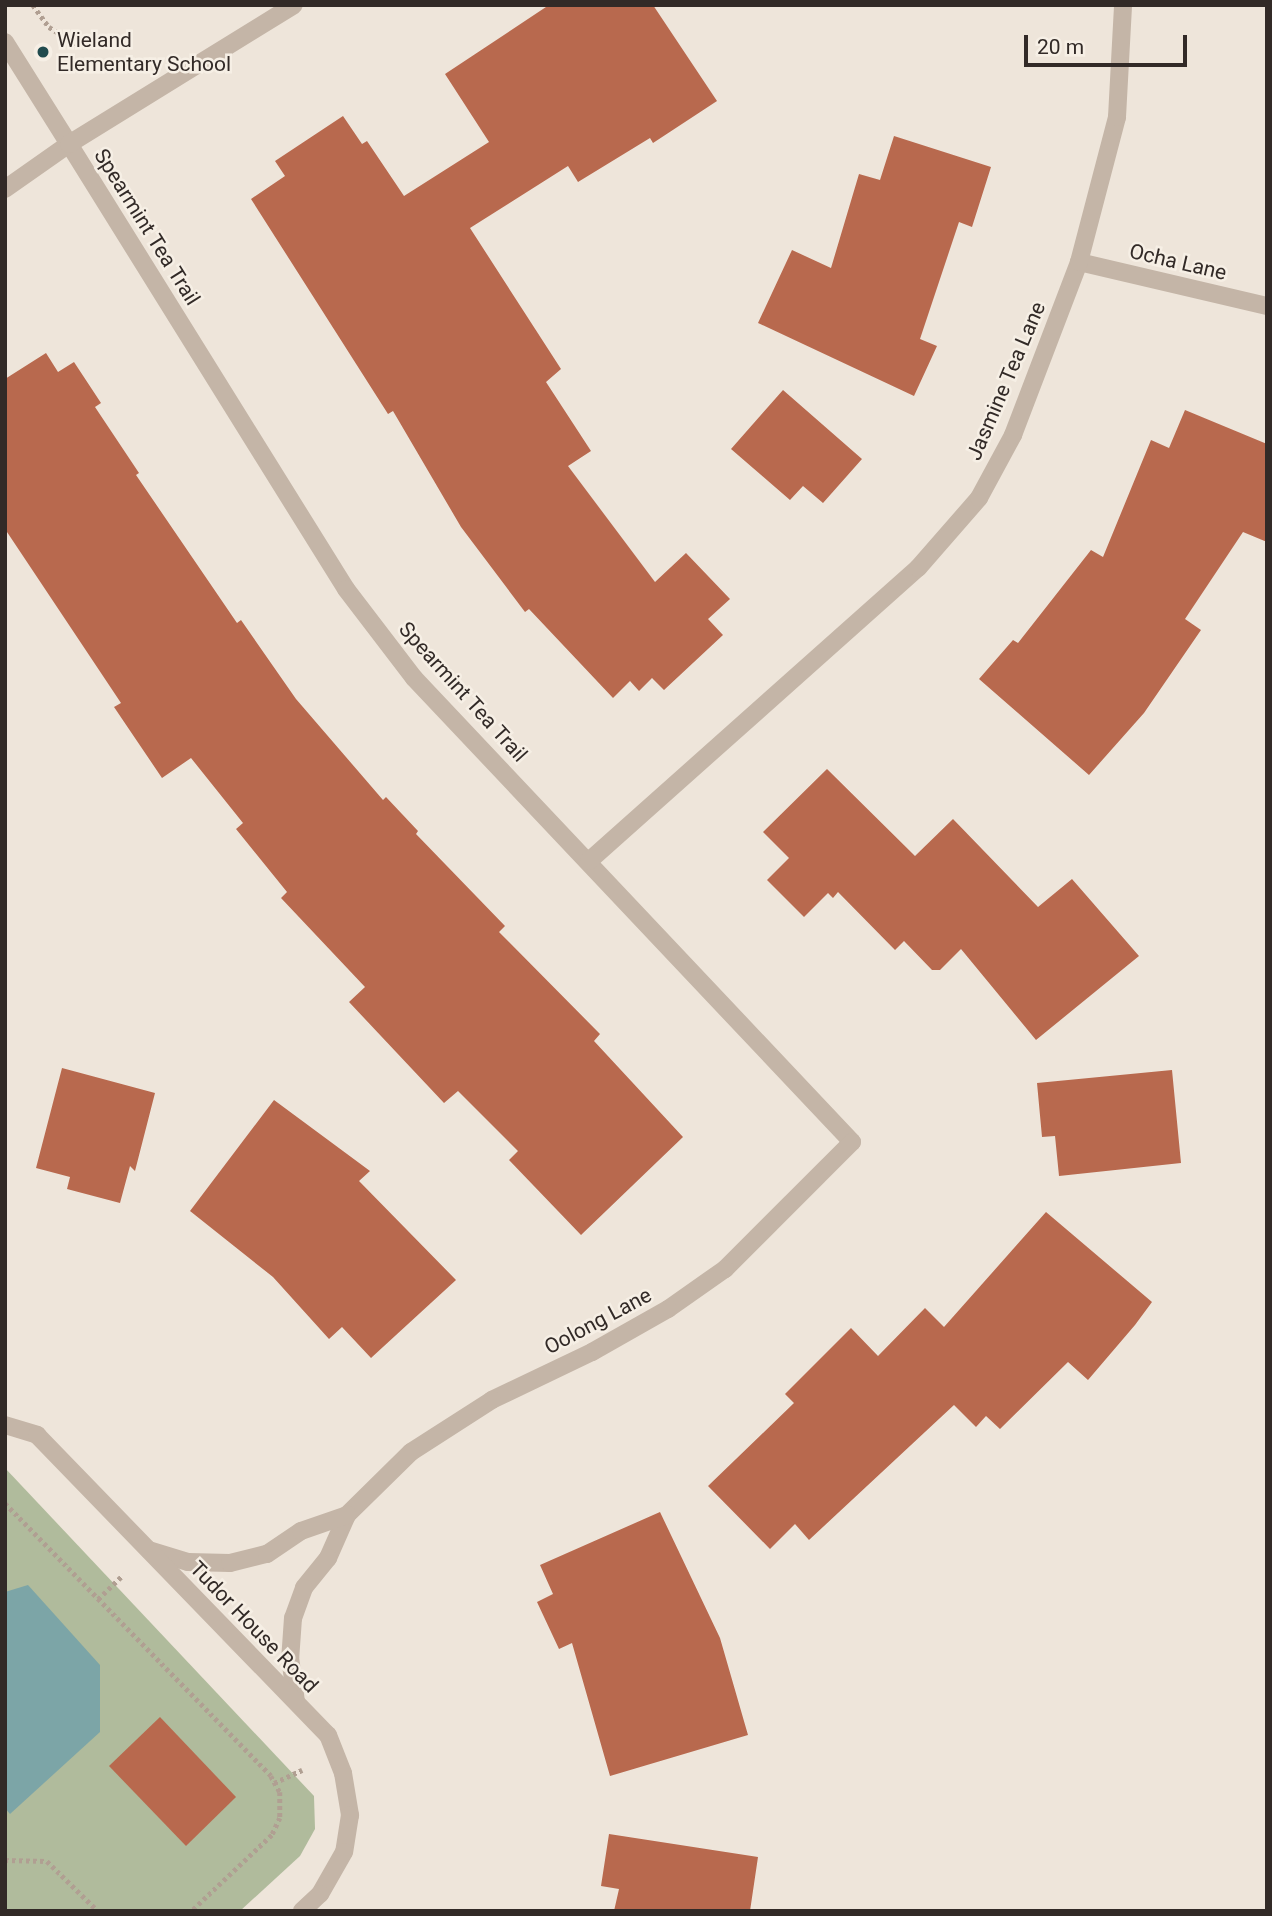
<!DOCTYPE html>
<html>
<head>
<meta charset="utf-8">
<style>
	body { margin:0 }
	#map { position:relative; width:1272px; height:1916px; overflow:hidden; background:#eee5da; font-family:Roboto,sans-serif }
	div>[style] { position:absolute }
	.green>* { inset:0; background:#b0bb9c }
	.water>* { inset:0; background:#7ca5a7 }
	.building>* { inset:0; background:#b8694e }
	.path>* { height:4.5px; margin-top:-2.25px; transform-origin:0; background:repeating-linear-gradient(90deg,#b09f92 0 3.5px,transparent 0 7px) }
	.service>* { height:18px; margin:-9px; padding:0 9px; transform-origin:9px; border-radius:9px; background:#c4b5a7 }
	.minor>* { height:18px; margin:-9px; padding:0 9px; transform-origin:9px; border-radius:9px; background:#c4b5a7 }
	.tertiary>* { height:18px; margin:-9px; padding:0 9px; transform-origin:9px; border-radius:9px; background:#c4b5a7 }
	.dots>* { width:19px; height:19px; translate:-50% -50%; box-sizing:border-box; border:4px solid #f6efe5; border-radius:50% }
	span { translate:-50% -50%; white-space:nowrap; text-align:center; line-height:1.15; -webkit-text-stroke:5px #f6efe5; paint-order:stroke }
	.poi-label { font-size:21px; color:#322a27 }
	.left { translate:0 -50%; text-align:left }
	.street-label { font-size:21px; color:#322a27 }
	.frame { position:absolute; inset:0; border:7px solid #322a27; pointer-events:none }
	.scale { position:absolute; left:1024px; top:35px; width:163px; height:32px; box-sizing:border-box; border:4px solid #322a27; border-top:0; padding-left:9px; font-size:21px; line-height:24px; white-space:nowrap; color:#322a27; -webkit-text-stroke:5px #f6efe5; paint-order:stroke }
</style>
</head>
<body>
<div id="map">
	<div class="green">
		<div style="clip-path:polygon(5px 1468px,314px 1796px,315px 1829px,300px 1856px,240px 1911px,5px 1911px)"></div>
	</div>
	<div class="water">
		<div style="clip-path:polygon(28px 1585px,100px 1665px,100px 1732px,10px 1814px,5px 1808px,5px 1592px)"></div>
	</div>
	<div class="building">
		<div style="clip-path:polygon(549px 5px,653px 5px,717px 101px,653px 143px,650px 138px,578px 182px,568px 166px,470px 228px,561px 369px,546px 382px,591px 451px,568px 466px,655px 582px,686px 553px,730px 599px,708px 619px,723px 635px,664px 690px,652px 678px,639px 691px,630px 681px,613px 698px,529px 609px,525px 612px,461px 527px,393px 411px,388px 414px,251px 199px,285px 176px,275px 161px,343px 116px,362px 144px,367px 141px,404px 196px,489px 142px,445px 74px)"></div>
		<div style="clip-path:polygon(894px 136px,991px 167px,972px 227px,959px 222px,920px 339px,937px 346px,914px 396px,758px 323px,792px 250px,831px 268px,859px 174px,880px 180px)"></div>
		<div style="clip-path:polygon(46px 353px,58px 372px,74px 362px,101px 403px,95px 407px,139px 473px,136px 475px,237px 623px,241px 620px,296px 699px,383px 800px,386px 797px,418px 831px,416px 834px,505px 926px,499px 932px,600px 1034px,594px 1041px,683px 1137px,581px 1235px,509px 1160px,518px 1151px,458px 1091px,444px 1103px,349px 1002px,365px 987px,281px 898px,287px 892px,236px 829px,243px 823px,191px 758px,162px 778px,114px 707px,121px 703px,5px 529px,5px 379px)"></div>
		<div style="clip-path:polygon(783px 390px,862px 459px,823px 503px,803px 486px,790px 500px,731px 449px)"></div>
		<div style="clip-path:polygon(1185px 410px,1267px 444px,1267px 542px,1243px 532px,1185px 619px,1201px 630px,1144px 713px,1089px 775px,979px 679px,1013px 640px,1018px 643px,1091px 550px,1103px 557px,1151px 440px,1169px 448px)"></div>
		<div style="clip-path:polygon(827px 769px,915px 856px,953px 819px,1038px 907px,1072px 879px,1139px 956px,1036px 1040px,961px 949px,940px 970px,932px 970px,904px 941px,895px 950px,838px 892px,833px 898px,828px 893px,804px 917px,767px 880px,789px 858px,763px 832px)"></div>
		<div style="clip-path:polygon(62px 1068px,155px 1093px,135px 1171px,130px 1166px,120px 1203px,67px 1189px,70px 1177px,36px 1168px)"></div>
		<div style="clip-path:polygon(1172px 1070px,1181px 1163px,1059px 1176px,1055px 1136px,1042px 1137px,1037px 1083px)"></div>
		<div style="clip-path:polygon(274px 1100px,370px 1171px,359px 1181px,456px 1280px,371px 1358px,342px 1327px,329px 1339px,273px 1277px,190px 1211px)"></div>
		<div style="clip-path:polygon(1046px 1212px,1152px 1302px,1135px 1325px,1088px 1380px,1068px 1362px,1000px 1429px,986px 1416px,976px 1427px,954px 1405px,809px 1540px,795px 1524px,770px 1549px,708px 1486px,794px 1403px,785px 1394px,851px 1328px,878px 1356px,925px 1308px,944px 1327px)"></div>
		<div style="clip-path:polygon(660px 1512px,720px 1638px,748px 1735px,610px 1776px,572px 1643px,559px 1649px,537px 1602px,553px 1594px,540px 1565px)"></div>
		<div style="clip-path:polygon(160px 1717px,236px 1797px,186px 1846px,109px 1766px)"></div>
		<div style="clip-path:polygon(609px 1834px,758px 1857px,750px 1911px,614px 1911px,619px 1889px,601px 1886px)"></div>
	</div>
	<div class="path">
		<div style="left:33px;top:5px;width:27px;rotate:54deg"></div>
		<div style="left:49px;top:27px;width:36px;rotate:32deg"></div>
		<div style="left:5px;top:1503px;width:381px;rotate:45.7deg"></div>
		<div style="left:271px;top:1776px;width:18px;rotate:61deg"></div>
		<div style="left:280px;top:1792px;width:26px;rotate:90deg"></div>
		<div style="left:280px;top:1818px;width:19px;rotate:115deg"></div>
		<div style="left:272px;top:1835px;width:110px;rotate:136.5deg"></div>
		<div style="left:98px;top:1599px;width:35px;rotate:-44deg"></div>
		<div style="left:274px;top:1783px;width:31px;rotate:-25deg"></div>
		<div style="left:5px;top:1860px;width:42px;rotate:1.4deg"></div>
		<div style="left:47px;top:1861px;width:71px;rotate:44.4deg"></div>
	</div>
	<div class="service">
		<div style="left:5px;top:42px;width:120px;rotate:57.9deg"></div>
	</div>
	<div class="minor">
		<div style="left:69px;top:144px;width:524px;rotate:58.1deg"></div>
		<div style="left:346px;top:589px;width:112px;rotate:52.6deg"></div>
		<div style="left:414px;top:678px;width:638px;rotate:46.65deg"></div>
		<div style="left:852px;top:1142px;width:180px;rotate:135deg"></div>
		<div style="left:725px;top:1269px;width:70px;rotate:144.9deg"></div>
		<div style="left:668px;top:1309px;width:87px;rotate:150.5deg"></div>
		<div style="left:592px;top:1352px;width:111px;rotate:154.4deg"></div>
		<div style="left:492px;top:1400px;width:96px;rotate:147.3deg"></div>
		<div style="left:411px;top:1452px;width:90px;rotate:135.5deg"></div>
		<div style="left:347px;top:1515px;width:47px;rotate:113.8deg"></div>
		<div style="left:328px;top:1558px;width:38px;rotate:129deg"></div>
		<div style="left:304px;top:1588px;width:32px;rotate:110deg"></div>
		<div style="left:293px;top:1618px;width:39px;rotate:94deg"></div>
		<div style="left:290px;top:1657px;width:45px;rotate:82.4deg"></div>
		<div style="left:5px;top:189px;width:78px;rotate:-35.1deg"></div>
		<div style="left:69px;top:144px;width:264px;rotate:-31.7deg"></div>
		<div style="left:1079px;top:262px;width:193px;rotate:13.2deg"></div>
		<div style="left:589px;top:861px;width:441px;rotate:-41.7deg"></div>
		<div style="left:918px;top:568px;width:93px;rotate:-48.9deg"></div>
		<div style="left:979px;top:498px;width:72px;rotate:-61.6deg"></div>
		<div style="left:1013px;top:435px;width:185px;rotate:-69.1deg"></div>
		<div style="left:1079px;top:262px;width:150px;rotate:-75.3deg"></div>
		<div style="left:1117px;top:117px;width:112px;rotate:-86.9deg"></div>
		<div style="left:149px;top:1550px;width:41px;rotate:17.1deg"></div>
		<div style="left:188px;top:1562px;width:42px;rotate:1.4deg"></div>
		<div style="left:230px;top:1563px;width:38px;rotate:-14deg"></div>
		<div style="left:267px;top:1554px;width:41px;rotate:-34.1deg"></div>
		<div style="left:301px;top:1531px;width:49px;rotate:-19.2deg"></div>
	</div>
	<div class="tertiary">
		<div style="left:5px;top:1425px;width:34px;rotate:17deg"></div>
		<div style="left:37px;top:1435px;width:418px;rotate:45.9deg"></div>
		<div style="left:328px;top:1735px;width:41px;rotate:68.5deg"></div>
		<div style="left:343px;top:1773px;width:43px;rotate:80.5deg"></div>
		<div style="left:350px;top:1815px;width:37px;rotate:99deg"></div>
		<div style="left:344px;top:1852px;width:48px;rotate:119.7deg"></div>
		<div style="left:320px;top:1894px;width:25px;rotate:137deg"></div>
	</div>
	<div class="dots">
		<div style="left:43px;top:52px;background:#214b4e"></div>
	</div>
	<div class="poi-label">
		<span class="left" style="left:57px;top:52px">Wieland<br>Elementary School</span>
	</div>
	<div class="street-label">
		<span style="left:147px;top:227px;rotate:58deg">Spearmint Tea Trail</span>
		<span style="left:1178px;top:262px;rotate:13deg">Ocha Lane</span>
		<span style="left:1006px;top:381px;rotate:-67deg">Jasmine Tea Lane</span>
		<span style="left:463px;top:692px;rotate:48deg">Spearmint Tea Trail</span>
		<span style="left:598px;top:1321px;rotate:-28deg">Oolong Lane</span>
		<span style="left:254px;top:1627px;rotate:46deg">Tudor House Road</span>
	</div>
	<div class="frame"></div>
	<div class="scale">20 m</div>
</div>
</body>
</html>
